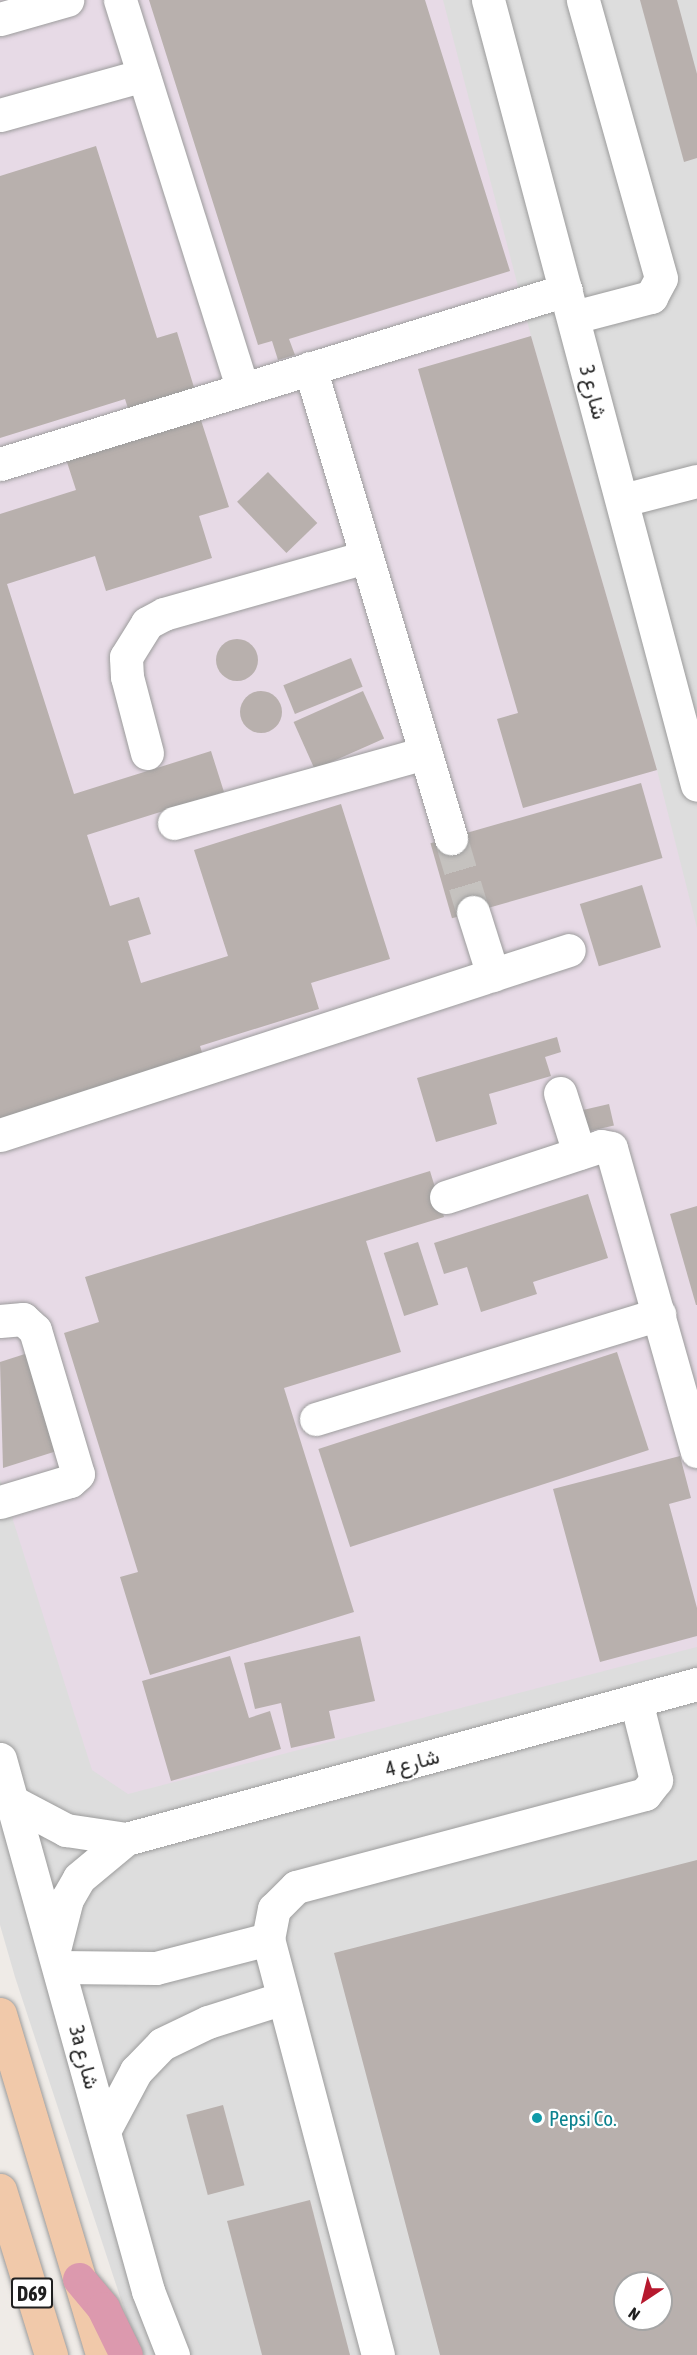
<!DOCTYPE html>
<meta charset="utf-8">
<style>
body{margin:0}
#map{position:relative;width:697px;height:2355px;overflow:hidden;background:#efebe7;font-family:"Asap Condensed",Vazirmatn,sans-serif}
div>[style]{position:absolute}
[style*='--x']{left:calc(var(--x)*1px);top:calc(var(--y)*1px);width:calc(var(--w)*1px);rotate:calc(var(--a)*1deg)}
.residential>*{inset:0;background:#ddd}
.industrial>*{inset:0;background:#e7dae6}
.building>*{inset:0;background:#b8b0ad;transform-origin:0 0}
.round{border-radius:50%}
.minor-tunnel>*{height:33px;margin-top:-16.5px;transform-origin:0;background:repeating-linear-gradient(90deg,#c5c2bf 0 33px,transparent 0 49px)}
.roads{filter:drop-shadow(0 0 2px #9c9c9c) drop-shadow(0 0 2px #9c9c9c)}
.minor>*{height:33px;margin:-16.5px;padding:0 16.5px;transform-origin:16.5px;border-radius:16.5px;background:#fff}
.major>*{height:33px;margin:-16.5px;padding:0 16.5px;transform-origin:16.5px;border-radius:16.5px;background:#f1c9aa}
.highway>*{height:33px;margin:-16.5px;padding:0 16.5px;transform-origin:16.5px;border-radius:16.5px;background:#dc99ae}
.dots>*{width:16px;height:16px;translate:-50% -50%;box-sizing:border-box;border:3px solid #fff;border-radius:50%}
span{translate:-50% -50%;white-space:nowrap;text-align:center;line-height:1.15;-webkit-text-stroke:4.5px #fff;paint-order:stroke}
.shield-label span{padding:2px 4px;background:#fff;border:2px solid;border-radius:4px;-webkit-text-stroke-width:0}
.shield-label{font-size:20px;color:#1f1f1f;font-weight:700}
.street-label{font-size:21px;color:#1f1f1f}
.culture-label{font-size:21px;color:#0d838f}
.left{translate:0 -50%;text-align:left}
.north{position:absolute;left:613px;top:2271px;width:60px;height:60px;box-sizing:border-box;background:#fff;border:2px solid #a5a5a5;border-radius:50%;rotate:215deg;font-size:16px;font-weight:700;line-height:24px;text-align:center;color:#1f1f1f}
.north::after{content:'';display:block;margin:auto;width:21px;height:27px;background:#b6192e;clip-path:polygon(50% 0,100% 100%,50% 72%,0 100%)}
</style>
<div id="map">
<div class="residential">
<div style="clip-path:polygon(evenodd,0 0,697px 0,697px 2355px,144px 2355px,128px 2321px,15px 1977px,0 1925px,0 0,625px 2283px,661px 2283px,661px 2319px,625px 2319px,625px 2283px)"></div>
</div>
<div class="industrial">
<div style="clip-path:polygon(0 0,443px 0,531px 336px,657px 770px,697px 928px,697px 1647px,128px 1794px,92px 1770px,0 1479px)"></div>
</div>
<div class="building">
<div style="clip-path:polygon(149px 0,425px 0,510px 271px,289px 339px,295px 355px,278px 360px,272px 341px,258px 345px)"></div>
<div style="clip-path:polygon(640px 0,677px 0,697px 74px,697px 158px,684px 162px)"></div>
<div style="clip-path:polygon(96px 146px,157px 338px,177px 332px,197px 397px,131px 418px,125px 399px,0 438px,0 176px)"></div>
<div style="clip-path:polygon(531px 336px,657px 770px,523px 808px,497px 719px,518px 713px,418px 369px)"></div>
<div style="clip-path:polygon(199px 414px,229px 507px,199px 516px,212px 558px,106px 591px,95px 556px,7px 584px,74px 794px,211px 751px,224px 792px,87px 835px,110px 906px,139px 897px,151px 934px,128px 941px,141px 983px,228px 956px,194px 850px,341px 804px,390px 959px,311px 983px,319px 1009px,200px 1046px,205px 1062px,0 1127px,0 514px,76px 490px,65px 456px)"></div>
<div style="left:268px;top:472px;width:71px;height:43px;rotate:46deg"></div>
<div class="round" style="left:216px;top:639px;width:42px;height:42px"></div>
<div style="left:351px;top:658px;width:31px;height:73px;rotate:68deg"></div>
<div style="left:363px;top:691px;width:52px;height:76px;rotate:66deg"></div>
<div class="round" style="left:240px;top:691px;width:42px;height:42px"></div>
<div style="left:641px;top:783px;width:78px;height:219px;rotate:74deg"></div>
<div style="left:642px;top:885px;width:65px;height:65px;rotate:73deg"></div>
<div style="clip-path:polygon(557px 1037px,561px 1052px,545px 1057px,551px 1076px,489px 1094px,497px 1124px,436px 1142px,417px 1078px)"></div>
<div style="left:609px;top:1104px;width:22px;height:29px;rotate:77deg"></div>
<div style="clip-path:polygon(430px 1171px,444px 1217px,366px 1241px,401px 1352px,284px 1388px,354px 1612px,150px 1675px,120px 1577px,138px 1572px,64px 1333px,99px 1322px,85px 1277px)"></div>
<div style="clip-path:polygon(588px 1194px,608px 1258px,533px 1282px,537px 1294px,481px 1312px,467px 1267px,444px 1274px,434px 1243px)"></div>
<div style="clip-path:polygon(697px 1206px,697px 1305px,696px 1305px,670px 1214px)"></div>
<div style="left:418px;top:1242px;width:66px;height:36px;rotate:72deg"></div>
<div style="left:617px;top:1352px;width:103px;height:314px;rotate:72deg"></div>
<div style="clip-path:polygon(28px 1353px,60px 1450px,3px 1468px,0 1362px)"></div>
<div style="clip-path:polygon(680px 1456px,691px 1498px,669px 1504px,697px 1608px,697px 1636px,600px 1662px,553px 1489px)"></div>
<div style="clip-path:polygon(360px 1636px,375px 1701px,329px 1711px,335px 1738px,291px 1748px,281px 1703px,255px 1709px,244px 1663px)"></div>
<div style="clip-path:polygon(230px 1656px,249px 1718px,270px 1711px,281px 1749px,171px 1781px,142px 1681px)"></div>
<div style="clip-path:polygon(evenodd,697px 1860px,697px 2355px,440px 2355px,334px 1953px,697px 1860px,625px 2283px,661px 2283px,661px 2319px,625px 2319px,625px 2283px)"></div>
<div style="left:223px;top:2105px;width:83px;height:38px;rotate:75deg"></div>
<div style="clip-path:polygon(310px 2200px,350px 2355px,262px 2355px,227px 2221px)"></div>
</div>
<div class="minor-tunnel">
<div style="--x:451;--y:838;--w:77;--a:73.4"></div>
</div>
<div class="roads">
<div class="minor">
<div style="--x:120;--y:0;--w:408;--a:72.5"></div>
<div style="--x:488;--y:0;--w:812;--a:75.09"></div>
<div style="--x:0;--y:19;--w:70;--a:-15.8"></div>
<div style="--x:0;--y:115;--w:149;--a:-15.5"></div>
<div style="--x:574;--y:317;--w:80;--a:-14.6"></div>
<div style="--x:651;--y:297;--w:21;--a:-62"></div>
<div style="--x:661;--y:278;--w:289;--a:-105.7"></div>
<div style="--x:310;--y:368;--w:491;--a:73.3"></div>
<div style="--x:0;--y:464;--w:592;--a:-17.09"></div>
<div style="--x:623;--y:500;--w:76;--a:-14.4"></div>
<div style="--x:147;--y:753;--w:79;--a:-104.7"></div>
<div style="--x:127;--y:677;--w:20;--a:-93"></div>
<div style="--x:126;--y:657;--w:40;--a:-58"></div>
<div style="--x:147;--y:623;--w:19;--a:-28"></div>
<div style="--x:164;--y:614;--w:210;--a:-15.8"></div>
<div style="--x:174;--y:823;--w:261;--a:-15.6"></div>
<div style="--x:473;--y:912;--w:66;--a:72.4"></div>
<div style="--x:560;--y:1093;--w:63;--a:72.4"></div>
<div style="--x:0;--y:1135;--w:598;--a:-18.01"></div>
<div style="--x:446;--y:1197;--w:163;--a:-18.2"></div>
<div style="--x:601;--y:1146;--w:10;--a:11"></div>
<div style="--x:611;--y:1148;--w:315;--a:74.2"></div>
<div style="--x:0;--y:1321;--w:23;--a:-5"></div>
<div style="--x:23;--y:1319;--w:16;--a:43"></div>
<div style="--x:35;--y:1330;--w:150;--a:73.4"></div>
<div style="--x:78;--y:1474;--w:11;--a:139"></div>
<div style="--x:70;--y:1481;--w:73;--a:163.3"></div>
<div style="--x:316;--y:1419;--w:359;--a:-17"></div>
<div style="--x:0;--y:1759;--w:552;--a:74.45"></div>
<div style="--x:148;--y:2291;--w:69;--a:68.7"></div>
<div style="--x:15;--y:1803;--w:58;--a:27.9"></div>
<div style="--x:66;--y:1830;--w:61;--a:8.5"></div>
<div style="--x:55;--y:1946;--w:49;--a:-75.7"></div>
<div style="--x:67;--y:1899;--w:24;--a:-60"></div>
<div style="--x:79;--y:1878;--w:61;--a:-39.7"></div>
<div style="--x:126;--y:1839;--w:592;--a:-15.19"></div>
<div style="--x:60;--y:1967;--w:96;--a:0.6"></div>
<div style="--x:156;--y:1968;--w:116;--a:-14.5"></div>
<div style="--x:105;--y:2129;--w:66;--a:-61.9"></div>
<div style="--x:136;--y:2071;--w:37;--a:-46"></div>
<div style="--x:162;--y:2044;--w:51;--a:-25.6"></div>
<div style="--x:208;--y:2022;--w:79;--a:-17.7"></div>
<div style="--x:378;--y:2355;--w:430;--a:-104.8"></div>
<div style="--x:268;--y:1939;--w:31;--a:-79"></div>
<div style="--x:274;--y:1909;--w:31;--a:-45"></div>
<div style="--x:296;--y:1887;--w:361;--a:-14.9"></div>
<div style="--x:645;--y:1794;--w:18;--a:-52"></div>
<div style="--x:656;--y:1780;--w:81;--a:-104.2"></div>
</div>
<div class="major">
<div style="--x:0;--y:2014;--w:356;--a:73.3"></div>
<div style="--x:0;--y:2190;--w:173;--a:72.8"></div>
</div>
<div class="highway">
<div style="--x:79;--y:2279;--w:38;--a:50"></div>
<div style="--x:103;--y:2308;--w:52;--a:63.9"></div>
</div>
</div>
<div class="dots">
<div style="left:537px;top:2118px;background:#0f9aa8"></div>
</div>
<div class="shield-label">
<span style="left:32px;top:2293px">D69</span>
</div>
<div class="street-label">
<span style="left:594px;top:392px;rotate:75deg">شارع 3</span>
<span style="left:412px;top:1762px;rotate:-15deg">شارع 4</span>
<span style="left:85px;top:2057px;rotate:75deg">3a شارع</span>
</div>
<div class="culture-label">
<span class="left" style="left:549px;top:2118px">Pepsi Co.</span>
</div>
<div class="north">N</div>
</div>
